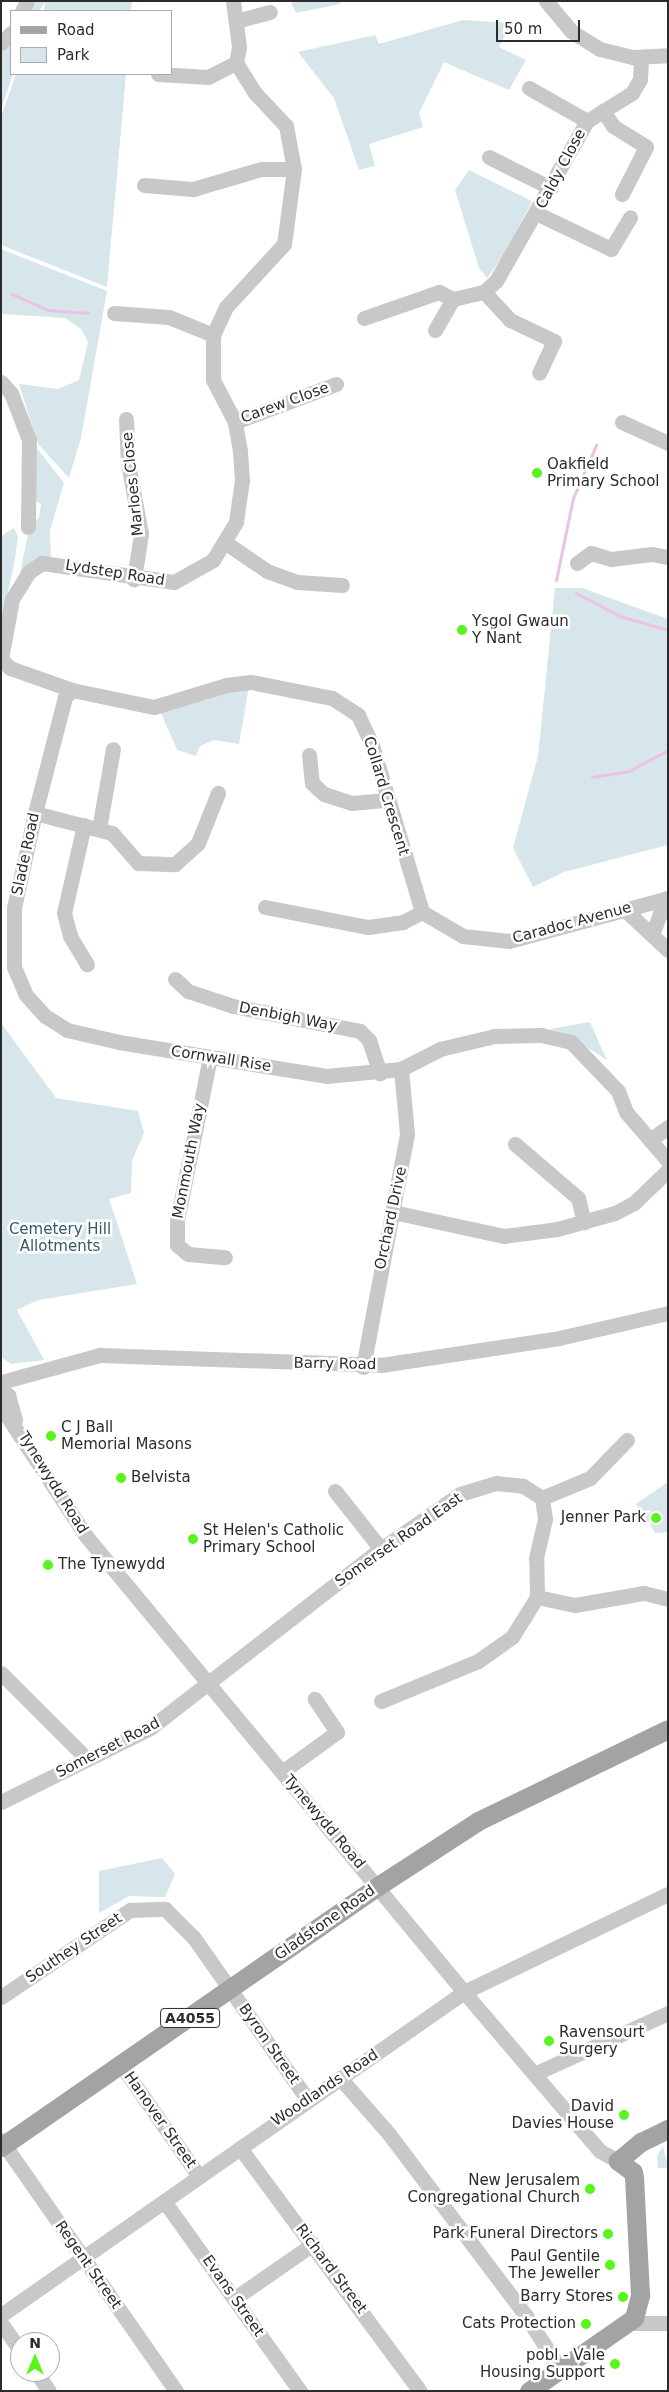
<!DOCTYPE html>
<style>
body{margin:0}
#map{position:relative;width:669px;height:2392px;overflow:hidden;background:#fff;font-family:"DejaVu Sans",sans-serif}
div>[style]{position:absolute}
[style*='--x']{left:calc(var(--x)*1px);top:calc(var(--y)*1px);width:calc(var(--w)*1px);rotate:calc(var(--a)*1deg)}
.green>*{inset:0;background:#d7e6eb}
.stream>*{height:3px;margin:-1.5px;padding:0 1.5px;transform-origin:1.5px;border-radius:1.5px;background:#edc1e5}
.minor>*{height:15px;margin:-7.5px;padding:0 7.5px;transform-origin:7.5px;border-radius:7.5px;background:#c8c8c8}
.major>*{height:19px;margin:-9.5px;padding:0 9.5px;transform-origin:9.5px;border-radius:9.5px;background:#a3a3a3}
.dots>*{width:14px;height:14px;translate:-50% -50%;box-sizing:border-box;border:2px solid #fff;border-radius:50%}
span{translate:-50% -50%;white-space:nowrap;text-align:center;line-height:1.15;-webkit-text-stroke:5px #fff;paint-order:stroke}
.shield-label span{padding:1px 4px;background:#fff;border:1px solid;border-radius:4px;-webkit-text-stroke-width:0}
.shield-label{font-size:14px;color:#2b2b2b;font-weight:700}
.street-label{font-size:15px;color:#2b2b2b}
.poi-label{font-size:15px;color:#2b2b2b}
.left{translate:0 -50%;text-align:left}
.right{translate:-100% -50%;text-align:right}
.park-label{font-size:15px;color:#36596a}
.frame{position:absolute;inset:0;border:2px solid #2b2b2b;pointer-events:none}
.legend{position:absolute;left:10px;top:10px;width:162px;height:65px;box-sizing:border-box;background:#fff;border:1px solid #aaa;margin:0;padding:6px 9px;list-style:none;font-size:15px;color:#2b2b2b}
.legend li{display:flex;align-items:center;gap:10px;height:25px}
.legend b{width:25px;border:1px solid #aaa}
.north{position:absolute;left:10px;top:2332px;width:50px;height:50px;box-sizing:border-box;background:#fff;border:1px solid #aaa;border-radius:50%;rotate:0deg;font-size:14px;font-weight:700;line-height:20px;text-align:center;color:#2b2b2b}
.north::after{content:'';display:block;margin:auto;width:18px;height:22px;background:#58f41c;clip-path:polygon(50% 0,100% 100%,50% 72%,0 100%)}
.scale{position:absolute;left:496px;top:20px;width:84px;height:22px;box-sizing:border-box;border:2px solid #2b2b2b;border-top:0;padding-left:6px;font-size:15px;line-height:18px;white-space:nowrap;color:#2b2b2b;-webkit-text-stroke:4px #fff;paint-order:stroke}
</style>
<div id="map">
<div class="green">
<div style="clip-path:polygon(30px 1px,50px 2px,132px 1px,131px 11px,44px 11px,45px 3px,39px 11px,24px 11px)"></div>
<div style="clip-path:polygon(300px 1px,339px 1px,340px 4px,296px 13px,291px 3px)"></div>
<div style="clip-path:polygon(463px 20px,512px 23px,499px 47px,526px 60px,509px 90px,444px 62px,419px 113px,423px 127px,369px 144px,375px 166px,359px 170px,334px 98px,298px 52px,375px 35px,379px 44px)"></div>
<div style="clip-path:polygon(11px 34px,13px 74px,1px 110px,1px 41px)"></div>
<div style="clip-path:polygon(16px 74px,126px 74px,107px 287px,1px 245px,1px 117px)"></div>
<div style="clip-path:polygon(469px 170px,532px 201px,506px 252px,487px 278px,479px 268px,455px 190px)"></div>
<div style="clip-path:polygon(1px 249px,107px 291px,81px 438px,69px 478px,38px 444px,19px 384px,58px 389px,79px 380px,88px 342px,81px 329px,65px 318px,1px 314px)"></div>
<div style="clip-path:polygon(36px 447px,64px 483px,50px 531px,51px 558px,20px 573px,30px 525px,39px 518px,41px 504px,35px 500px)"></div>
<div style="clip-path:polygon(14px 528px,18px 537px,14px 565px,1px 622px,1px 536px)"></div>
<div style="clip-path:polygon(555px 588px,582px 588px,668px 619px,668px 845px,564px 872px,533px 887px,513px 848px,538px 756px)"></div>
<div style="clip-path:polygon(249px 686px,239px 744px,214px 740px,200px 746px,196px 756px,177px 750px,160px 711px)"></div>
<div style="clip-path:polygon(590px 1022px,607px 1060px,566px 1034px,550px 1029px)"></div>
<div style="clip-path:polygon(1px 1023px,56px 1098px,138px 1111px,144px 1133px,132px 1161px,131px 1193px,109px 1199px,137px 1284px,38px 1300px,17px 1310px,44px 1360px,11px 1364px,1px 1357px)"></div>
<div style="clip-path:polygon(668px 1482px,668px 1532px,655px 1533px,636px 1504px)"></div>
<div style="clip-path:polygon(162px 1858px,175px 1874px,165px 1897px,129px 1896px,99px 1913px,99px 1871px)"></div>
<div style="clip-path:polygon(663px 2146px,668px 2168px,658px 2168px,657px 2156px)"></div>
</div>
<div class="stream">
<div style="--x:12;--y:294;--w:39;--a:24"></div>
<div style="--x:48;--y:310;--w:41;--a:4.2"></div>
<div style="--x:556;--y:580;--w:84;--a:-78.3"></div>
<div style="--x:573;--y:498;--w:58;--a:-66.5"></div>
<div style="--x:576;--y:593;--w:50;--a:27.6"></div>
<div style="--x:620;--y:616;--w:50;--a:16.3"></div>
<div style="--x:592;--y:777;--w:37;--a:-9"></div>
<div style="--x:629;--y:771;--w:44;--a:-28.3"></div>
</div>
<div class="minor">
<div style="--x:546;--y:1;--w:39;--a:50"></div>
<div style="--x:571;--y:31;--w:34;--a:32"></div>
<div style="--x:600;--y:49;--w:34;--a:14"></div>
<div style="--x:633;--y:57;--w:35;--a:-3"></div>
<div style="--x:22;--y:11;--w:11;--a:-63"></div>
<div style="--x:236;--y:21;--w:35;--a:-15"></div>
<div style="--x:1;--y:43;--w:14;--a:-45"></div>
<div style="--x:158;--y:74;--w:50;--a:3.4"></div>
<div style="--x:208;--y:77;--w:31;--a:-27"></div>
<div style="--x:529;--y:88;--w:67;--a:29.6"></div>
<div style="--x:603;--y:111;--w:18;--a:56"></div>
<div style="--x:613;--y:126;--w:39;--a:32"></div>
<div style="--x:646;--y:147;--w:53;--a:117.1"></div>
<div style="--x:489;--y:157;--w:69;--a:26.6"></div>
<div style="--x:144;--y:185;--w:49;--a:4.7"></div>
<div style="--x:193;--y:189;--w:71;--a:-16.4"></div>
<div style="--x:261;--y:169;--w:33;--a:0"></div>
<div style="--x:538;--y:214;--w:81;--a:25.6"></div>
<div style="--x:611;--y:249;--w:37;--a:-59"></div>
<div style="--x:484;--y:292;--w:38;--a:47"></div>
<div style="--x:510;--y:320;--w:49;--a:25.5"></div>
<div style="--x:554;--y:341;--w:35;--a:115"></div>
<div style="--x:114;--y:313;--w:55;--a:4.2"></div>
<div style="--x:169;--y:317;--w:48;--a:22.2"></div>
<div style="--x:364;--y:318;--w:79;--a:-19.1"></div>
<div style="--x:439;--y:292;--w:16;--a:27"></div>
<div style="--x:453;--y:299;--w:32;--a:-13"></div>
<div style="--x:484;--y:292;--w:16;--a:-43"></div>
<div style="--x:496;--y:281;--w:184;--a:-60.4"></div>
<div style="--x:587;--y:121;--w:53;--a:-31.9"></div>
<div style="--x:632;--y:93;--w:16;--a:-60"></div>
<div style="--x:640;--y:79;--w:22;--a:-87"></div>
<div style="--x:435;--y:330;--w:36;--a:-60"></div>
<div style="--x:1;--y:382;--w:15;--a:48"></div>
<div style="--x:11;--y:393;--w:50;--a:69"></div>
<div style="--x:29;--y:440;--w:87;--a:90.7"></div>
<div style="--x:126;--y:419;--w:44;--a:87.4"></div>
<div style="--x:128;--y:463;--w:72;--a:79.6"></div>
<div style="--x:141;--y:534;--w:46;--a:98.8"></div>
<div style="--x:235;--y:422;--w:108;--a:-20.6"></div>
<div style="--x:622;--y:422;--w:51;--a:24.5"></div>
<div style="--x:226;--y:543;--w:50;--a:34.3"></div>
<div style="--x:267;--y:571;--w:32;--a:20"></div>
<div style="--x:297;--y:582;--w:45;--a:3.8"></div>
<div style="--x:577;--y:563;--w:17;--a:-36"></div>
<div style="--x:591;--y:553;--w:21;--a:17"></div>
<div style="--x:611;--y:559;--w:41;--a:-7"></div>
<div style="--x:652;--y:554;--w:16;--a:11"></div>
<div style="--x:1;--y:659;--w:61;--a:-79.6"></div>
<div style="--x:12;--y:599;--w:32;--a:-58"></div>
<div style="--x:29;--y:572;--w:16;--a:-35"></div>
<div style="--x:42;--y:563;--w:133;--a:8.2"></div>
<div style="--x:174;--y:582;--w:45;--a:-29.4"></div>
<div style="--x:213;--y:560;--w:44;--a:-58.8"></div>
<div style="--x:236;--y:522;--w:42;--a:-81.9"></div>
<div style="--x:242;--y:480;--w:29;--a:-94"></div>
<div style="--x:240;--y:451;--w:29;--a:-100"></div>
<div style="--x:235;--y:422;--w:47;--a:-117.6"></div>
<div style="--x:213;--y:380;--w:45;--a:-90"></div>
<div style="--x:213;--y:335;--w:31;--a:-65"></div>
<div style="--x:226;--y:307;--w:86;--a:-47.4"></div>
<div style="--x:284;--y:244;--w:76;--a:-82.4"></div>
<div style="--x:294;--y:169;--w:44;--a:-100.5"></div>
<div style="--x:286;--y:126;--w:45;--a:-133.2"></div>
<div style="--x:255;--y:93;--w:36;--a:-122"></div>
<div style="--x:236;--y:63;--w:16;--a:-79"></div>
<div style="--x:239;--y:47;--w:46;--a:-97.4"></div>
<div style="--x:1;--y:659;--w:13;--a:45"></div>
<div style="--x:10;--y:668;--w:66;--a:19.5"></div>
<div style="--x:72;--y:690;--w:84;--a:11.7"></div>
<div style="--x:154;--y:707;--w:75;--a:-17"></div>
<div style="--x:226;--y:685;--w:25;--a:-7"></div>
<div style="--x:251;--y:682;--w:83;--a:11.2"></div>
<div style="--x:332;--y:698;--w:31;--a:33"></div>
<div style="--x:358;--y:715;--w:33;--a:65"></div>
<div style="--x:372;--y:745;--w:174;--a:73.3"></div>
<div style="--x:72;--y:690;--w:10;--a:135"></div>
<div style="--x:65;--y:697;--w:120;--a:104.5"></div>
<div style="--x:35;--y:813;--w:97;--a:102.5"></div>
<div style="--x:14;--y:908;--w:59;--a:90"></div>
<div style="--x:14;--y:967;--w:30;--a:67"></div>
<div style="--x:26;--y:995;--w:28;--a:48"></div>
<div style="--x:45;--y:1016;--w:26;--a:32"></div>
<div style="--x:67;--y:1030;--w:53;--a:13"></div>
<div style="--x:119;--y:1042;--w:210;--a:9.3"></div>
<div style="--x:326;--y:1076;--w:75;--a:-5.3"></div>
<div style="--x:401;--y:1069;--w:44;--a:-27.1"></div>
<div style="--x:440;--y:1049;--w:56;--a:-13.5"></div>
<div style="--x:494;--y:1036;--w:47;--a:-1.2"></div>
<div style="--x:541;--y:1035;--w:31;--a:13"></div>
<div style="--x:571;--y:1042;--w:68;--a:46.2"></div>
<div style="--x:618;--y:1091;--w:22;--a:69"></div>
<div style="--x:626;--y:1112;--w:65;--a:49.4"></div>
<div style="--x:309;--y:755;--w:28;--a:84"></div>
<div style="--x:312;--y:783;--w:16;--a:43"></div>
<div style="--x:324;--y:794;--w:28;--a:18"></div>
<div style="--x:351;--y:803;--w:36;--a:-5"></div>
<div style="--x:35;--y:813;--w:80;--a:14.6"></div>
<div style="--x:112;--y:833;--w:40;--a:49"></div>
<div style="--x:138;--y:863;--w:37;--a:2"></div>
<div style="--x:175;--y:864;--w:31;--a:-42"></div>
<div style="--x:198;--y:843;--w:54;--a:-68.2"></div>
<div style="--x:84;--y:825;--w:90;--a:102.8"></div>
<div style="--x:64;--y:913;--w:24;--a:75"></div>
<div style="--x:70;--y:936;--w:33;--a:59"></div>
<div style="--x:99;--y:829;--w:81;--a:-80.1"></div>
<div style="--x:265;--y:907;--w:105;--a:11"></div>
<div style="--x:368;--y:927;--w:35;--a:-8"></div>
<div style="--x:403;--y:922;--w:21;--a:-28"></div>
<div style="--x:625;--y:910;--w:59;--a:42.9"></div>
<div style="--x:422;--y:912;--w:48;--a:30.3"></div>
<div style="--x:463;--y:936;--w:46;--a:6.2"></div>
<div style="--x:509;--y:941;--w:165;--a:-15.1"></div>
<div style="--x:653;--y:932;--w:36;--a:-69"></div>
<div style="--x:175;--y:979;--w:18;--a:43"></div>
<div style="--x:188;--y:991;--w:47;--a:18.4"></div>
<div style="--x:233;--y:1006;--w:129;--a:11.1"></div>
<div style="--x:360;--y:1031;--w:13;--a:45"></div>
<div style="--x:369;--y:1040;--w:35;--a:72"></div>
<div style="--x:210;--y:1057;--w:166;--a:101.4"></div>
<div style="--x:177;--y:1220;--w:25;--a:90"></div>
<div style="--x:177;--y:1245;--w:14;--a:39"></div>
<div style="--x:188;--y:1254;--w:37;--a:5"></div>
<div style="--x:650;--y:1140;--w:22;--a:-36"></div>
<div style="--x:515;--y:1144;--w:83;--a:40.6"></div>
<div style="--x:578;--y:1198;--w:25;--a:76"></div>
<div style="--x:393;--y:1212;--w:114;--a:12.2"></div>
<div style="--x:504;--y:1236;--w:53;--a:-7.5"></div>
<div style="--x:557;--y:1229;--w:60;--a:-15.4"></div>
<div style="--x:615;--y:1213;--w:21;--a:-28"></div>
<div style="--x:634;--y:1203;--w:47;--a:-44.1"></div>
<div style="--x:363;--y:1367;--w:237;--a:-79.3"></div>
<div style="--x:407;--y:1134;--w:65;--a:-95.3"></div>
<div style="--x:1;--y:1382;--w:103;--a:-15.3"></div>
<div style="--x:100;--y:1355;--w:281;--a:2"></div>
<div style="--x:381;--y:1365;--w:180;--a:-8.6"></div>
<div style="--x:559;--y:1338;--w:112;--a:-12.9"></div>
<div style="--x:1;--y:1392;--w:8;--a:23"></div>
<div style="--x:8;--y:1395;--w:26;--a:74"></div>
<div style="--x:1;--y:1407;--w:154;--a:56.6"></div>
<div style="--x:86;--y:1536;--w:592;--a:50.34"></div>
<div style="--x:464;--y:1992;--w:209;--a:49.5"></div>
<div style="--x:600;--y:2151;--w:21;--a:29"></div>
<div style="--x:335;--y:1491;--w:74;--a:51.6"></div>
<div style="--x:537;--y:1597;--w:39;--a:-91"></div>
<div style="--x:536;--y:1558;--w:40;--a:-77"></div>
<div style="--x:545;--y:1519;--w:21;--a:-98"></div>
<div style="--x:1;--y:1673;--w:122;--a:45"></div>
<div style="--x:381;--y:1701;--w:105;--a:-22.4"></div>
<div style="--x:478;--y:1661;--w:42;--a:-35.2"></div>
<div style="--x:512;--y:1637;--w:47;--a:-58"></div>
<div style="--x:537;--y:1597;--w:39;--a:12"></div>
<div style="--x:575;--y:1605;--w:70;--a:-9.9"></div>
<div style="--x:644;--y:1593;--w:25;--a:14"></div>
<div style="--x:282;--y:1772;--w:68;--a:-36"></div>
<div style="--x:337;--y:1732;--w:40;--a:-124"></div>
<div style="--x:1;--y:1802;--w:166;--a:-26.4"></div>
<div style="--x:150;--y:1728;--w:292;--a:-37.8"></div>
<div style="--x:381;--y:1549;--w:96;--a:-34.8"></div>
<div style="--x:460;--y:1494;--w:38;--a:-17"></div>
<div style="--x:496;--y:1483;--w:27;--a:6"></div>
<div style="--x:523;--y:1486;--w:22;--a:32"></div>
<div style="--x:542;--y:1498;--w:52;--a:-22.6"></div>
<div style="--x:590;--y:1478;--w:53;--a:-45.8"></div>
<div style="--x:1;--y:1997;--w:156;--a:-34"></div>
<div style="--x:130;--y:1910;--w:35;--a:-2"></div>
<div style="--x:165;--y:1909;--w:41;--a:45"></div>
<div style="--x:194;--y:1938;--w:197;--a:54.9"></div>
<div style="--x:121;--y:2065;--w:134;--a:55"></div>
<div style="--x:534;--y:2074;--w:147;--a:-24.5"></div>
<div style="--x:340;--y:2078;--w:74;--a:48.8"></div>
<div style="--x:389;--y:2134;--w:228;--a:53"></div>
<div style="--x:526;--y:2316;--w:50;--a:57.3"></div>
<div style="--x:553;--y:2358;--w:16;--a:86"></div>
<div style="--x:1;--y:2140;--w:306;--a:55.1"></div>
<div style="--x:240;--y:2148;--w:302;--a:53.5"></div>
<div style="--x:164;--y:2201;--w:234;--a:54.4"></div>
<div style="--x:235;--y:2298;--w:95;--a:-34.7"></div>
<div style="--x:1;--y:2315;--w:565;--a:-34.9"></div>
<div style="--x:464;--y:1992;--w:226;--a:-25.7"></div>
<div style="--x:1;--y:2323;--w:33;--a:55"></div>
<div style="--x:628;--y:2323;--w:40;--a:0"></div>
<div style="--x:36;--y:2372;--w:23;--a:56"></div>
</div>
<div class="major">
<div style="--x:1;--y:2147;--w:459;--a:-34.7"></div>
<div style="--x:378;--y:1886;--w:119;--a:-33"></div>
<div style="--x:478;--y:1821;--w:211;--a:-25.8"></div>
<div style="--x:529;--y:2391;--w:128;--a:-34.8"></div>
<div style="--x:634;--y:2318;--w:24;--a:-75"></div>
<div style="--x:640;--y:2295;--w:117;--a:-92.9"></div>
<div style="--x:634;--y:2178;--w:6;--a:-99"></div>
<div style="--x:633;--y:2172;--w:19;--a:-144"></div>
<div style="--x:618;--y:2161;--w:30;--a:-40"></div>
<div style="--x:641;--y:2142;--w:30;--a:-26"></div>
</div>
<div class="dots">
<div style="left:537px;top:473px;background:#58f41c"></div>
<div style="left:462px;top:630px;background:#58f41c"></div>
<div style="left:51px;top:1436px;background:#58f41c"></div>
<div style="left:121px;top:1478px;background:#58f41c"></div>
<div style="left:656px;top:1518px;background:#58f41c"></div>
<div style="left:193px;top:1539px;background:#58f41c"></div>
<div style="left:48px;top:1565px;background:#58f41c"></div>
<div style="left:549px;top:2041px;background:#58f41c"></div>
<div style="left:624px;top:2115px;background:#58f41c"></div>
<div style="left:590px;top:2189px;background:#58f41c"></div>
<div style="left:608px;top:2234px;background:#58f41c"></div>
<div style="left:610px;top:2265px;background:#58f41c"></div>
<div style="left:623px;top:2297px;background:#58f41c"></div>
<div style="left:586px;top:2324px;background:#58f41c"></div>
<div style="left:615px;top:2364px;background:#58f41c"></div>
</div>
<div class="shield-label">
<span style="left:190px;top:2018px">A4055</span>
</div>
<div class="street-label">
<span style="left:561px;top:169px;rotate:-62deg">Caldy Close</span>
<span style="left:285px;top:403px;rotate:-20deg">Carew Close</span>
<span style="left:133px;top:484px;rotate:-96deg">Marloes Close</span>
<span style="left:115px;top:573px;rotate:9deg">Lydstep Road</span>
<span style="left:386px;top:796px;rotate:73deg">Collard Crescent</span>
<span style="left:26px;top:854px;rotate:-78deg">Slade Road</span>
<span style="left:572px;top:923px;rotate:-15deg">Caradoc Avenue</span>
<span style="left:288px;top:1017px;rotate:11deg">Denbigh Way</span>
<span style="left:221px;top:1059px;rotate:9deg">Cornwall Rise</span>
<span style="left:189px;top:1161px;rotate:-79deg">Monmouth Way</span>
<span style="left:391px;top:1218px;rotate:-78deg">Orchard Drive</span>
<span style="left:335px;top:1364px;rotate:1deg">Barry Road</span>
<span style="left:53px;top:1483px;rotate:58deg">Tynewydd Road</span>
<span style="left:399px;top:1540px;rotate:-35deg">Somerset Road East</span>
<span style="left:108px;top:1748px;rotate:-27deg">Somerset Road</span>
<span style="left:324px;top:1822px;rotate:50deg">Tynewydd Road</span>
<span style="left:325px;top:1923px;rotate:-35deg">Gladstone Road</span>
<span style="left:74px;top:1948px;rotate:-34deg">Southey Street</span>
<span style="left:269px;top:2044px;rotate:55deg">Byron Street</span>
<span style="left:325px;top:2088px;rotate:-34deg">Woodlands Road</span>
<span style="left:160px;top:2120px;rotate:55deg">Hanover Street</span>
<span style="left:88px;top:2265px;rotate:55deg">Regent Street</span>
<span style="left:331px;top:2269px;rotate:53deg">Richard Street</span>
<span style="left:233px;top:2296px;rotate:55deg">Evans Street</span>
</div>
<div class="poi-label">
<span class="left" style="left:547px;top:473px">Oakfield<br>Primary School</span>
<span class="left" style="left:472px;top:630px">Ysgol Gwaun<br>Y Nant</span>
<span class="left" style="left:61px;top:1436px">C J Ball<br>Memorial Masons</span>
<span class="left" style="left:131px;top:1478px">Belvista</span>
<span class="right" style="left:646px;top:1518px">Jenner Park</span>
<span class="left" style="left:203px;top:1539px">St Helen's Catholic<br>Primary School</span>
<span class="left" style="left:58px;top:1565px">The Tynewydd</span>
<span class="left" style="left:559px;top:2041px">Ravensourt<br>Surgery</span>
<span class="right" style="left:614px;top:2115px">David<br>Davies House</span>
<span class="right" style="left:580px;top:2189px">New Jerusalem<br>Congregational Church</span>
<span class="right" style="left:598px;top:2234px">Park Funeral Directors</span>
<span class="right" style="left:600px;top:2265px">Paul Gentile<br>The Jeweller</span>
<span class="right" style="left:613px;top:2297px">Barry Stores</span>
<span class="right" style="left:576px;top:2324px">Cats Protection</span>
<span class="right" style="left:605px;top:2364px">pobl - Vale<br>Housing Support</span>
</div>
<div class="park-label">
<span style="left:60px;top:1238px">Cemetery Hill<br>Allotments</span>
</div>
<div class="frame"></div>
<ul class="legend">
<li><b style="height:6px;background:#a3a3a3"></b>Road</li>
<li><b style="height:14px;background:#d7e6eb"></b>Park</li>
</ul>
<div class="north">N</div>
<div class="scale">50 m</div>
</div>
